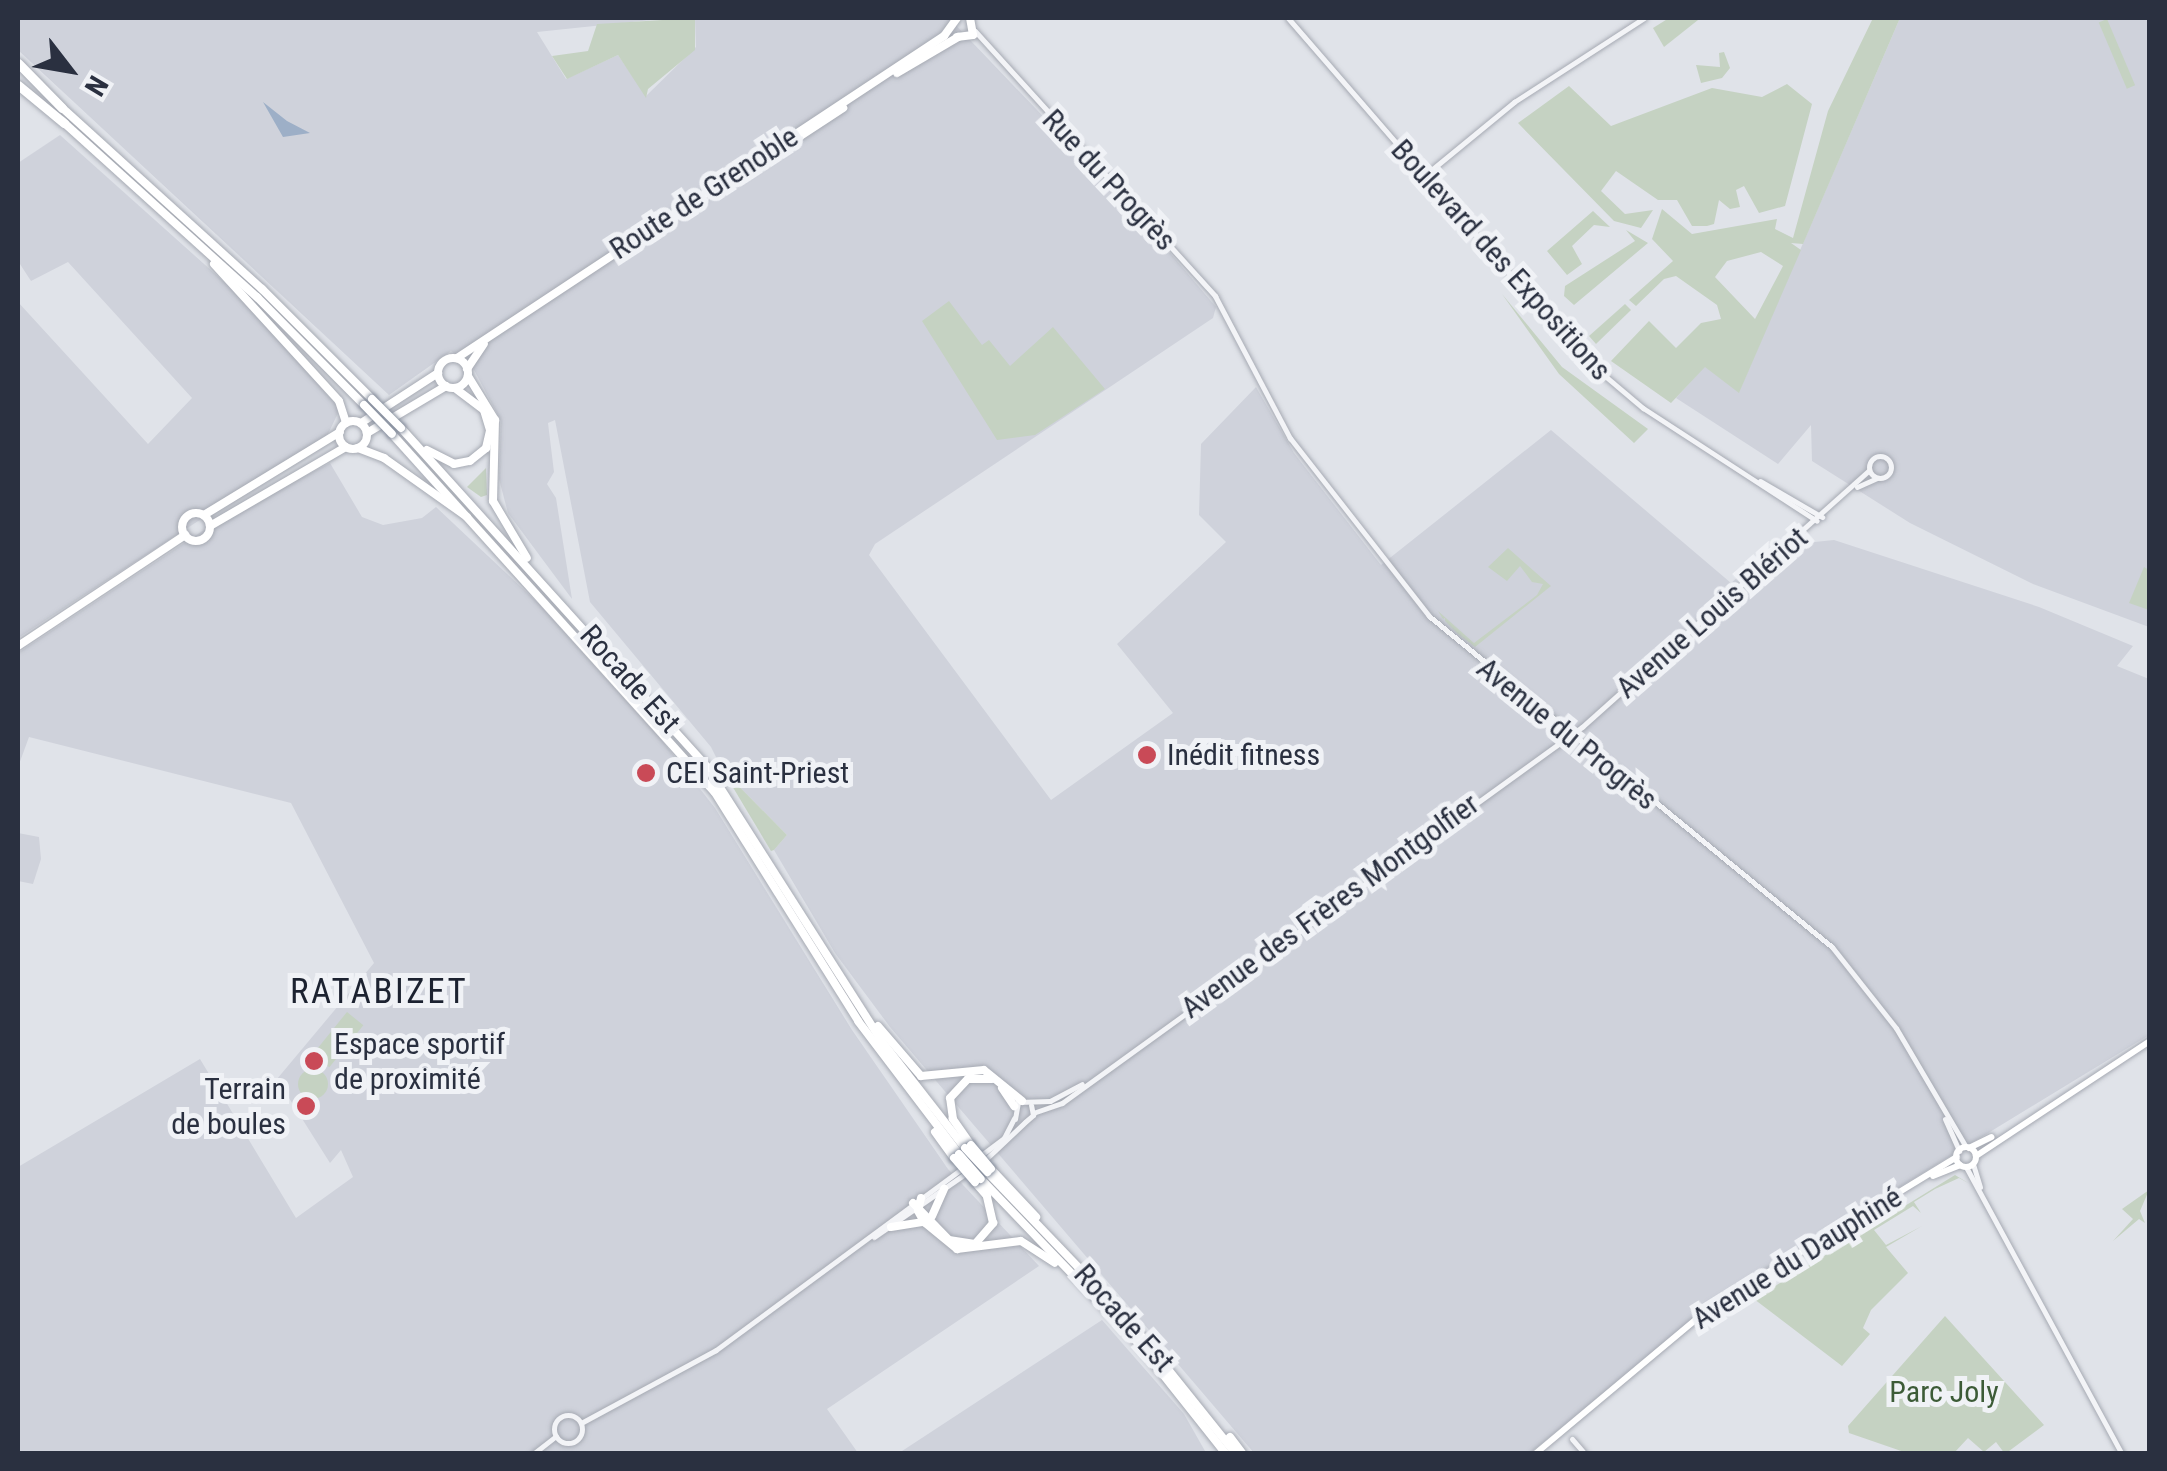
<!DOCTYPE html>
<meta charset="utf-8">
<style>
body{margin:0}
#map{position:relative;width:2167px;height:1471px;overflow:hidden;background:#e0e3e9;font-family:"Roboto Condensed",sans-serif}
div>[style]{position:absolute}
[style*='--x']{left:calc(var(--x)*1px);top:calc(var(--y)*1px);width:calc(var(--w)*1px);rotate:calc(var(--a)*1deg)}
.built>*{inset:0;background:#cfd2db}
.green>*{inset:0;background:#c5d2c2;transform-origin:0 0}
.round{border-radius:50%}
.water>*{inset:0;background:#9dafc7}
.roads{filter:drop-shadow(0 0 2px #a6aab3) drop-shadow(0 0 2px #a6aab3)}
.tertiary>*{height:5px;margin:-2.5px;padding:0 2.5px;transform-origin:2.5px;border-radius:2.5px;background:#f3f4f7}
.tertiary>.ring{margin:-2.5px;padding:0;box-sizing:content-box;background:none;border:5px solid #f3f4f7;border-radius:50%}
.secondary>*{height:6px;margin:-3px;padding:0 3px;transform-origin:3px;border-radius:3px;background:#fff}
.secondary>.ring{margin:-3px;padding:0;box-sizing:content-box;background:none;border:6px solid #fff;border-radius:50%}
.primary>*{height:8px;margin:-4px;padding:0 4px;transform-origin:4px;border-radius:4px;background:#fff}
.primary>.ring{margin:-4px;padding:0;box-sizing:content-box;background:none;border:8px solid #fff;border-radius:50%}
.trunk>*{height:8px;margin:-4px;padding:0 4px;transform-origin:4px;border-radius:4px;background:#fff}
.motorway>*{height:9px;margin:-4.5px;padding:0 4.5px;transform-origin:4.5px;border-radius:4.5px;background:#fff}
.bridges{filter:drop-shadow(0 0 2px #88909f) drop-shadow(0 0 2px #88909f)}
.trunk-bridge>*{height:8px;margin:-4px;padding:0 4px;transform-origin:4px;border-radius:4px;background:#fff}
.dots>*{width:28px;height:28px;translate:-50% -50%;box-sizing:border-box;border:5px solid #f0f2f6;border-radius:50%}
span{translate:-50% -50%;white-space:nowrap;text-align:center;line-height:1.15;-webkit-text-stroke:10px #f0f2f6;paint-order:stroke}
.street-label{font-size:30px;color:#2a3040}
.poi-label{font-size:30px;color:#2a3040}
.left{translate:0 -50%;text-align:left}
.right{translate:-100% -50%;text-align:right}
.park-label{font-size:30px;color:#3c5b37}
.quarter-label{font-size:35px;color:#1c2230;letter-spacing:2.5px}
.frame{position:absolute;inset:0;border:20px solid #2a3040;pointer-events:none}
.north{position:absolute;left:20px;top:20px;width:100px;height:100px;-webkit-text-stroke:8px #f0f2f6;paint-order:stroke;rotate:121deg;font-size:28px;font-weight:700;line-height:40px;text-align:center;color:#2a3040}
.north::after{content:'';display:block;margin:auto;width:35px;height:45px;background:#2a3040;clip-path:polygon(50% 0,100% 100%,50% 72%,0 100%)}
</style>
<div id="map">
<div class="built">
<div style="clip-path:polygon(18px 18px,670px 18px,537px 32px,566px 79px,618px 55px,646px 96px,696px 47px,695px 18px,949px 18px,1143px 221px,1216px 307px,1213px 318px,875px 544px,869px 555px,1051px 800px,1173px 713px,1117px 644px,1226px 542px,1199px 515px,1201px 444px,1256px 387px,1294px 453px,1381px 565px,1551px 430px,1731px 583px,1794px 527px,1805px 543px,1834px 540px,2039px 607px,2133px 646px,2117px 666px,2149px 679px,2149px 1035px,1729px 1291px,1530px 1453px,1254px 1453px,890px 1027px,835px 953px,774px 850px,787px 835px,722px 769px,711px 747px,590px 602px,555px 420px,548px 423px,554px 472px,547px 484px,556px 498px,572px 599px,508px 513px,499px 479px,501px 421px,472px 366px,451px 351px,389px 395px,18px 50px)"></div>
<div style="clip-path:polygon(1900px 18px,2149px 18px,2149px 627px,2033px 584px,1910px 523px,1812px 461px,1811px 425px,1778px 464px,1676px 398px,1705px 366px,1739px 392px)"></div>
<div style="clip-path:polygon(60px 135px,242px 298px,340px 409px,326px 438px,18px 638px,18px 302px,148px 444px,192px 398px,68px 262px,31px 281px,18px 261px,18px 163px)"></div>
<div style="clip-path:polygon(330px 463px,362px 517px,383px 525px,422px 518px,436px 507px,539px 604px,660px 738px,715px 808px,852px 1030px,948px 1169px,1039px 1266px,827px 1409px,858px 1453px,18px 1453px,18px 1167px,200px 1059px,296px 1218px,353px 1177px,341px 1150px,330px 1163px,277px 1079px,374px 963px,291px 803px,29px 737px,18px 767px,18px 653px,216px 522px)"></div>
<div style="clip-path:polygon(18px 833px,39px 837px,41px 859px,33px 884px,18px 881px)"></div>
<div style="clip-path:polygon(1102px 1320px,1184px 1414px,1205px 1451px,899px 1453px)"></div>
</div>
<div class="green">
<div style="clip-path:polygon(695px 18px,695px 50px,648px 89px,646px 98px,618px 55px,567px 79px,552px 56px,588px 51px,597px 24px)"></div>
<div style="clip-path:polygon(1669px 18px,1698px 20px,1664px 47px,1653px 28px)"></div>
<div style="clip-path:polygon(evenodd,1873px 18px,1900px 18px,1803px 244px,1791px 243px,1801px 250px,1739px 393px,1705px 367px,1671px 403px,1611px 361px,1649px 321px,1676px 348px,1701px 323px,1721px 319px,1717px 305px,1676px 276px,1664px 279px,1636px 306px,1629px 300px,1673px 261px,1652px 239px,1662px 209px,1692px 234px,1777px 219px,1775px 229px,1793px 238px,1828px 111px,1873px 18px,1761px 252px,1783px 266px,1755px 319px,1715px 277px,1727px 261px,1761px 252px)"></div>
<div style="left:2107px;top:19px;width:72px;height:9px;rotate:67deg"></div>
<div style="clip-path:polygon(1724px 52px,1730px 68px,1722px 78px,1701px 83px,1696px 65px,1720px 67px,1719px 53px)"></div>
<div style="clip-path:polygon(1787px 84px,1812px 104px,1785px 206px,1759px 213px,1744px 186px,1736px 190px,1740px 207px,1730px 209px,1719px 200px,1714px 224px,1707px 226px,1692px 226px,1677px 200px,1658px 200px,1616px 171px,1601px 191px,1625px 214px,1653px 210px,1641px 228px,1614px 221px,1518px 123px,1569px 86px,1611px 126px,1712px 88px,1762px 97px)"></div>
<div style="clip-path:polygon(1593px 211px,1610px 227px,1594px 225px,1572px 246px,1582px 264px,1567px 275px,1547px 251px)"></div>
<div style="clip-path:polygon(1626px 230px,1648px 243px,1574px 305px,1564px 296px,1565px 286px,1635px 241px)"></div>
<div style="clip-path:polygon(1502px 294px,1562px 367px,1648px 429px,1634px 443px,1559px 374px)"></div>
<div style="clip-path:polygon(949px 301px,982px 345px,989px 340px,1010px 366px,1053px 327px,1105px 389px,1035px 435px,997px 440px,922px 321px)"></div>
<div style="clip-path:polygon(1625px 304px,1631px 310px,1596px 344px,1589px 336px)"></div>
<div style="clip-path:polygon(486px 468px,487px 495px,481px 497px,467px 487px)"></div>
<div style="clip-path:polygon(1508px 548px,1551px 586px,1475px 647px,1458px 634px,1445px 621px,1445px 618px,1443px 619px,1438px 611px,1474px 643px,1537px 595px,1543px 584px,1532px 582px,1520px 566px,1507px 581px,1488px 567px)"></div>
<div style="clip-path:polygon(2144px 567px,2149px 570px,2149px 610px,2129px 603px)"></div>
<div style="clip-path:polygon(722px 769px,787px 835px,774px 850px,771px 851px)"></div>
<div style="left:347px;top:1012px;width:21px;height:54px;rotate:39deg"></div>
<div class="round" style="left:298px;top:1069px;width:30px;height:30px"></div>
<div style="clip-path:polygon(1955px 1175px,1970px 1184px,1959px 1178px,1935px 1189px,1914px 1202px,1921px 1213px,1913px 1206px,1874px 1230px,1886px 1245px,1922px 1226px,1886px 1247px,1908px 1273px,1871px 1310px,1863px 1328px,1870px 1334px,1842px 1366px,1754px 1299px)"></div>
<div style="clip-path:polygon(2149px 1190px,2140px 1211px,2145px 1223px,2139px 1219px,2113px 1241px,2133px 1219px,2122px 1209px)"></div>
<div style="clip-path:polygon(1945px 1316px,2044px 1425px,2005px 1454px,1996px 1442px,1984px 1452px,1968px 1438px,1954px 1453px,1907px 1453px,1849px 1433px,1848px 1426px)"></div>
</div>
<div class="water">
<div style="clip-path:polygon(263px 102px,287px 121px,310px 133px,283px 137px)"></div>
</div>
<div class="roads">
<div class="tertiary">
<div style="--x:1288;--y:18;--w:444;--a:49.1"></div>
<div style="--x:1579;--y:354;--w:84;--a:40.2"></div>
<div style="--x:1643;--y:408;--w:207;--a:33"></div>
<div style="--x:975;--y:31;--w:358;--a:47.8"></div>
<div style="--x:1215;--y:296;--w:161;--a:62.2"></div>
<div style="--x:1290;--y:438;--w:226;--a:52"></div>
<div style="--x:1429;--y:616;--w:522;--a:39.4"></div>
<div style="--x:1832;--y:947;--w:103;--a:51.7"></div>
<div style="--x:1896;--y:1028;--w:138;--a:59.5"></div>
<div style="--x:1424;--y:176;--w:117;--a:-39.4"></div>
<div style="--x:1514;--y:102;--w:155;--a:-32.9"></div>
<div class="ring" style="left:1869px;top:456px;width:17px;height:17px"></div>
<div style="--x:1760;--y:481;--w:72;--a:30.1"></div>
<div style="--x:1857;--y:487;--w:22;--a:-24"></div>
<div style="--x:1033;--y:1113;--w:31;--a:-19"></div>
<div style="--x:1062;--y:1103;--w:642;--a:-35.87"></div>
<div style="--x:1582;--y:727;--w:385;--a:-41.8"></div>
<div style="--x:1015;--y:1119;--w:17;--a:-80"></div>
<div style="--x:1018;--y:1102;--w:32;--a:-2"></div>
<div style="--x:1050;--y:1101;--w:36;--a:-28"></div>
<div style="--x:1945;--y:1119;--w:35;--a:66"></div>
<div style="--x:1025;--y:1122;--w:11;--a:-41"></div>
<div style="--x:1033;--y:1115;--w:10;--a:-101"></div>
<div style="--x:980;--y:1156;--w:30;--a:-37"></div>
<div style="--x:1004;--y:1138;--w:22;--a:-63"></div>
<div style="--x:985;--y:1160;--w:54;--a:-43.5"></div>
<div style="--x:1973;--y:1164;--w:24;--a:73"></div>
<div style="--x:1966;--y:1167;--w:327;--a:61.5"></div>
<div style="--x:874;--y:1237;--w:114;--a:-34.7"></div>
<div class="ring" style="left:554px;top:1415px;width:23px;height:23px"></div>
<div style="--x:581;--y:1423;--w:153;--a:-28.4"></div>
<div style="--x:716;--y:1350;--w:307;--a:-36.4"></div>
<div style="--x:1572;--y:1439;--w:20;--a:49"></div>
<div style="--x:533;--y:1454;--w:29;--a:-38"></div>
</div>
<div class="secondary">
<div class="ring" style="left:1956px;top:1147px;width:14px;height:14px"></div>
<div style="--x:1969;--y:1148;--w:25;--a:-26"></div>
<div style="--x:1976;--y:1156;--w:209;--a:-33.5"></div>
<div style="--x:1933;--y:1176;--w:29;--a:-22"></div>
<div style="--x:1535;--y:1454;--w:229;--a:-39.9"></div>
<div style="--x:1711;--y:1307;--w:288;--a:-31.4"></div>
</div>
<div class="primary">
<div style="--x:957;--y:37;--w:16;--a:-7"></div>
<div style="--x:973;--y:35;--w:17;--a:-100"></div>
<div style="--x:897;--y:73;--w:71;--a:-30.5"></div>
<div style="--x:738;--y:177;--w:126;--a:-33.3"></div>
<div style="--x:457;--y:358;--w:584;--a:-33.47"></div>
<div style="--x:944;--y:36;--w:22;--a:-54"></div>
<div class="ring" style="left:438px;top:358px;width:22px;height:22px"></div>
<div style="--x:467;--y:369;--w:30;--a:-56"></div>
<div class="ring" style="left:339px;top:421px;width:20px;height:20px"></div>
<div style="--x:361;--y:423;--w:92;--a:-33"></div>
<div style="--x:367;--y:433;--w:92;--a:-30.7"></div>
<div class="ring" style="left:182px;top:513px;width:20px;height:20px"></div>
<div style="--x:204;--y:515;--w:159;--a:-31.4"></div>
<div style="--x:210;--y:526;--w:157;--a:-30.2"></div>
<div style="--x:18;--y:646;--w:201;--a:-33.6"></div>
</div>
<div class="trunk">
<div style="--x:59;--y:105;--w:274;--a:42.2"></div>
<div style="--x:262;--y:289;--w:156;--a:45"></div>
<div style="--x:62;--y:121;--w:263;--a:42.1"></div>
<div style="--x:257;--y:297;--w:152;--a:45.3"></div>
<div style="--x:214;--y:264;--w:185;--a:47.6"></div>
<div style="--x:339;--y:401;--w:23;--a:72"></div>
<div style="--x:468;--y:376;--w:52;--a:58.5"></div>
<div style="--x:495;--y:420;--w:81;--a:91.4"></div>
<div style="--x:493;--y:501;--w:66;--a:59.2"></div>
<div style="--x:401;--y:428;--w:457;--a:47.9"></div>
<div style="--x:707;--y:767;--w:322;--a:57.5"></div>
<div style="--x:880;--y:1039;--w:138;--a:52.1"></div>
<div style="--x:392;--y:434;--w:481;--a:48"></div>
<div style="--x:714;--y:791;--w:271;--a:57.9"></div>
<div style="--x:858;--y:1021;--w:167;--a:52.8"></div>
<div style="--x:358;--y:448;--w:28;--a:21"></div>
<div style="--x:384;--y:458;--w:102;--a:35.4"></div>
<div style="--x:427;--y:450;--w:30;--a:27"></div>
<div style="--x:454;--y:464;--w:16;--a:-11"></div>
<div style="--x:470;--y:461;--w:21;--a:-39"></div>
<div style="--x:486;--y:448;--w:18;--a:-77"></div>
<div style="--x:490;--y:430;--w:21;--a:-107"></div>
<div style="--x:484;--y:410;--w:36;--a:-143"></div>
<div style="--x:878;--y:1026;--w:66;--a:49.3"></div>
<div style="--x:921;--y:1076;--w:63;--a:-5.4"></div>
<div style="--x:984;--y:1070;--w:49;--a:39.2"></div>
<div style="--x:1002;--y:1088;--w:22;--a:56"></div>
<div style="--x:935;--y:1132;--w:32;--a:54"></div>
<div style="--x:971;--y:1145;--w:32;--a:-125"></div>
<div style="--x:953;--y:1119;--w:21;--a:-98"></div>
<div style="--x:950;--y:1098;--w:26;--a:-47"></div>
<div style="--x:968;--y:1079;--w:24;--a:0"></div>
<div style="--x:991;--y:1169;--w:66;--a:46.8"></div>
<div style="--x:987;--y:1172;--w:202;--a:46.2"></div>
<div style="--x:1127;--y:1318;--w:174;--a:51.3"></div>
<div style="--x:981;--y:1179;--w:227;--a:46.2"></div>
<div style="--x:1138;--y:1343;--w:142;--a:51.6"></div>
<div style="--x:921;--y:1198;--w:13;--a:103"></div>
<div style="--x:918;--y:1211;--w:13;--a:61"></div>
<div style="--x:924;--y:1222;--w:43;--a:39.3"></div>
<div style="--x:957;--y:1249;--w:64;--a:-7.1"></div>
<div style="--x:1021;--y:1241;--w:40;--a:32.9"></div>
<div style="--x:913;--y:1203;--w:52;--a:45.8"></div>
<div style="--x:949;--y:1240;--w:26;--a:9"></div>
<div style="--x:975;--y:1244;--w:28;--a:-49"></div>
<div style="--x:993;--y:1223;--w:28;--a:-103"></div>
<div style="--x:987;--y:1196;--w:18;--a:-131"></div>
<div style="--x:932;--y:1216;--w:30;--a:-66"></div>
<div style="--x:891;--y:1227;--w:33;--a:-9"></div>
<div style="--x:1230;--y:1437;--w:21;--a:53"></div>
</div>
<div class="motorway">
<div style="--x:18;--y:63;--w:63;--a:45.6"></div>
<div style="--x:18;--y:85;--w:60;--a:39.6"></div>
</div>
</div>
<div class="bridges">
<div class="trunk-bridge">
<div style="--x:372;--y:399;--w:41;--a:45"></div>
<div style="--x:364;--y:405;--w:40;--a:46"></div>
<div style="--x:971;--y:1145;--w:31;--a:50"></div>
<div style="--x:965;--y:1148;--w:33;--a:47"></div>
<div style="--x:959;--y:1154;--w:33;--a:49"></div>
<div style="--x:954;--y:1158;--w:32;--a:49"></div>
</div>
</div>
<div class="dots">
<div style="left:1147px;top:755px;background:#c94a57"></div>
<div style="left:646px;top:773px;background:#c94a57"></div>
<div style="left:314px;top:1061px;background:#c94a57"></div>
<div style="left:306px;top:1106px;background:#c94a57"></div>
</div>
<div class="street-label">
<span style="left:1109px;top:180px;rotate:47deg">Rue du Progrès</span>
<span style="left:704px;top:193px;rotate:-33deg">Route de Grenoble</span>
<span style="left:1501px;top:260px;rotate:48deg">Boulevard des Expositions</span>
<span style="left:1712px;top:613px;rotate:-41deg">Avenue Louis Blériot</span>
<span style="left:630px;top:679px;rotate:48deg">Rocade Est</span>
<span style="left:1567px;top:734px;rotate:39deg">Avenue du Progrès</span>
<span style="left:1330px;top:906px;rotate:-36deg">Avenue des Frères Montgolfier</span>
<span style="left:1797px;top:1258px;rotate:-32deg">Avenue du Dauphiné</span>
<span style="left:1124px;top:1318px;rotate:48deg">Rocade Est</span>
</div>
<div class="poi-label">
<span class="left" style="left:1167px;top:755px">Inédit fitness</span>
<span class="left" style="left:666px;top:773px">CEI Saint-Priest</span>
<span class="left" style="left:334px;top:1061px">Espace sportif<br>de proximité</span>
<span class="right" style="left:286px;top:1106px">Terrain<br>de boules</span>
</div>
<div class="park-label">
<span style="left:1944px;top:1392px">Parc Joly</span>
</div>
<div class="quarter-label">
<span style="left:379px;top:992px">RATABIZET</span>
</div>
<div class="frame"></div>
<div class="north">N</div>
</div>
